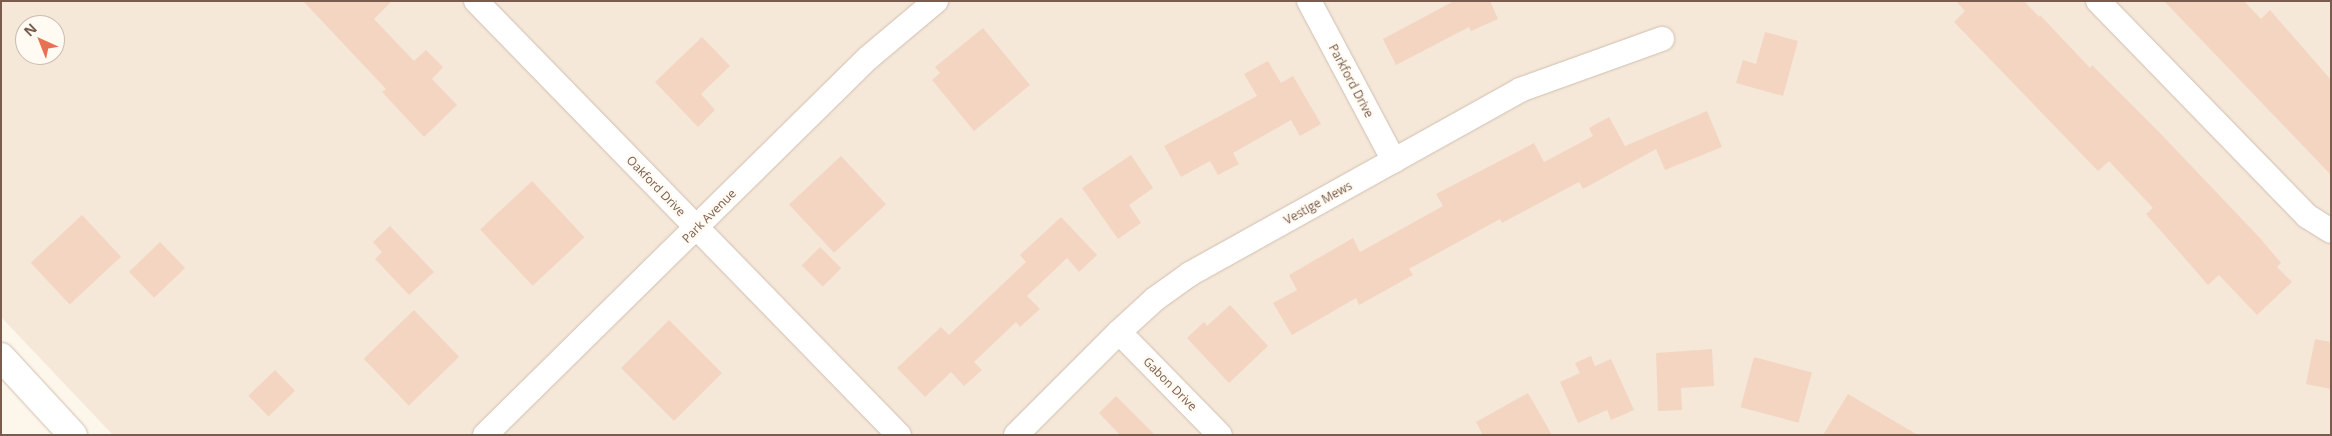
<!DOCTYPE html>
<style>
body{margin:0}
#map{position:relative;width:2332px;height:436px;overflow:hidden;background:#fdf6eb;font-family:"Open Sans",sans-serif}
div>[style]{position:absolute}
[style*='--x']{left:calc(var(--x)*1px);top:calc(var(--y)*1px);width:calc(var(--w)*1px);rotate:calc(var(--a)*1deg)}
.residential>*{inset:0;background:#f5e8d9}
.building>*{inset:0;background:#f3d5c2;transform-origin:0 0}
.roads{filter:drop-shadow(0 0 1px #d0beaf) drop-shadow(0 0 1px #d0beaf)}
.street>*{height:24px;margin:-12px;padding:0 12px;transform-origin:12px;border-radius:12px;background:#fff}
.secondary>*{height:28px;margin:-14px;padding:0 14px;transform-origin:14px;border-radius:14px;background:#fff}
span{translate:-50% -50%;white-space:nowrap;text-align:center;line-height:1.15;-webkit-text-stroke:4.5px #fffaf2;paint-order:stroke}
.street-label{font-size:12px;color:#795c4d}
.frame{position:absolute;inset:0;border:2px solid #795c4d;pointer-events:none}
.north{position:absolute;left:15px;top:15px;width:50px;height:50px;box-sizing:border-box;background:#fffaf2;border:1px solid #c9bbb0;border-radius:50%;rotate:316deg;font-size:14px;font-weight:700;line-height:20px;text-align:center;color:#795c4d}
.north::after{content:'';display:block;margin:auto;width:18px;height:22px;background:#e67251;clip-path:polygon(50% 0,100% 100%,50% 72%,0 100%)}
</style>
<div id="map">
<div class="residential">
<div style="clip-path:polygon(evenodd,1px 1px,2331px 1px,2331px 435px,113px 435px,1px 317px,1px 1px,25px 25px,55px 25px,55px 55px,25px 55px,25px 25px)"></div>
</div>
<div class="building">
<div style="clip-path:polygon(303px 1px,392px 1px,374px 19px,414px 61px,426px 50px,443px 67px,432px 79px,457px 105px,424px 137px,382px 92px,386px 89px)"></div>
<div style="clip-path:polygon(1454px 1px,1490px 1px,1498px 19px,1471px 31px,1469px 27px,1396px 65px,1383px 39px)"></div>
<div style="clip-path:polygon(1956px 1px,2024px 1px,2039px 17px,2040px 15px,2090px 68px,2092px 65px,2159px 132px,2259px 237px,2281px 263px,2277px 267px,2292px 282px,2257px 315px,2219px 275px,2208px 285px,2146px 214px,2153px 208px,2109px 161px,2098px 171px,1954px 22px,1965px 11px)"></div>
<div style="clip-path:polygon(2164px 1px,2244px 1px,2261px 19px,2270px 10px,2331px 80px,2331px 175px)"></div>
<div style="clip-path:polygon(983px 28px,1030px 85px,974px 131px,932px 80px,940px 73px,935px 67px)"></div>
<div style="clip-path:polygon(1765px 32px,1798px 41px,1783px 96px,1736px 83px,1743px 60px,1756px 64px)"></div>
<div style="clip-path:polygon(702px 37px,730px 66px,701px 94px,715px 110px,698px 127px,655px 82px)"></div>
<div style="clip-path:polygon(1268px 61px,1281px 83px,1293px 76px,1321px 124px,1300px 136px,1291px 120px,1233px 153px,1239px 164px,1218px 175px,1210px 161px,1181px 177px,1164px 146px,1257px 96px,1244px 74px)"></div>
<div style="clip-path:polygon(1707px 111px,1722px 147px,1665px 170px,1656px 149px,1583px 189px,1579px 182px,1502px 223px,1500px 219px,1409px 269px,1413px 275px,1359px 305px,1356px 298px,1292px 335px,1273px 303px,1297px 290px,1289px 275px,1353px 238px,1360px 252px,1443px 206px,1436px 194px,1534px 143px,1544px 162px,1593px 136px,1589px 128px,1609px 117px,1625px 146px)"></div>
<div style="clip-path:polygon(1131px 155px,1153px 188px,1129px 205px,1141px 223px,1118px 239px,1082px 188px)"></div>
<div style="left:841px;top:156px;width:66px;height:71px;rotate:47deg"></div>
<div style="left:532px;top:181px;width:77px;height:71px;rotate:47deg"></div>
<div style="left:82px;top:215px;width:57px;height:70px;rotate:47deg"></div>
<div style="clip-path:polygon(1061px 217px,1097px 255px,1079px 272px,1067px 258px,1027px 296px,1040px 309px,1020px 327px,1016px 322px,974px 362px,982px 370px,964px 386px,951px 372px,925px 397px,897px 368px,941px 327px,949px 335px,1026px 262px,1020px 255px)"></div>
<div style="clip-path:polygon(390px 226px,434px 272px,409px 295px,375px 259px,382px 252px,373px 242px)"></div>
<div style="left:160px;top:242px;width:36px;height:43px;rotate:46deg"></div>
<div style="left:820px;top:247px;width:30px;height:26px;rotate:45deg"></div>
<div style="clip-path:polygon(1230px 305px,1268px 346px,1229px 383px,1187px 338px,1204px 322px,1207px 326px)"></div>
<div style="left:414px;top:310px;width:65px;height:70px;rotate:46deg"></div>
<div style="left:669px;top:320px;width:75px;height:68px;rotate:45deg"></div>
<div style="clip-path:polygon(2315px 339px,2331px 342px,2331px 389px,2306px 384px)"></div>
<div style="clip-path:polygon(1712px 349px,1714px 386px,1681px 388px,1682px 410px,1658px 411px,1656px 353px)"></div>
<div style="clip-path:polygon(1591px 356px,1595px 366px,1611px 359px,1634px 410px,1611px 420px,1607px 410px,1578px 423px,1560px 382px,1580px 373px,1575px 363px)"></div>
<div style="left:1754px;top:357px;width:60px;height:52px;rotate:15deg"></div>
<div style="left:275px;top:370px;width:29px;height:37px;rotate:46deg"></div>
<div style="clip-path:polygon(1528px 393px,1552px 435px,1483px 435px,1476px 422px)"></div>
<div style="clip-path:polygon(1848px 394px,1918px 435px,1823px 435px)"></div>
<div style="clip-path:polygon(1116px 396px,1155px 435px,1120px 435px,1099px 413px)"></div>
</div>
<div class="roads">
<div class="street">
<div style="--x:476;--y:1;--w:606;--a:45.74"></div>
<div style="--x:1309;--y:1;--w:181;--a:62"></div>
<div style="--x:2098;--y:1;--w:300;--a:45.8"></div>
<div style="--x:2307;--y:216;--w:28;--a:32"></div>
<div style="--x:1119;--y:332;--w:144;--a:45.6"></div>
<div style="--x:485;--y:435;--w:537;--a:-44.55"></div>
<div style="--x:868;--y:58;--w:89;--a:-40"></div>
<div style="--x:1016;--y:435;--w:146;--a:-45"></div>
<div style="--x:1119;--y:332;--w:49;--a:-42.5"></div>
<div style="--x:1155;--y:299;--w:43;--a:-35.5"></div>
<div style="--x:1190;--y:274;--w:378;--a:-29.1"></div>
<div style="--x:1520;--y:90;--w:151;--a:-19.8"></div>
</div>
<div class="secondary">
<div style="--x:1;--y:357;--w:106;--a:47.3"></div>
</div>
</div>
<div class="street-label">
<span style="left:1351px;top:81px;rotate:62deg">Parkford Drive</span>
<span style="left:656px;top:186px;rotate:46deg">Oakford Drive</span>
<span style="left:1318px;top:203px;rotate:-29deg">Vestige Mews</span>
<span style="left:709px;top:216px;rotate:-45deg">Park Avenue</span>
<span style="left:1170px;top:384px;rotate:45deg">Gabon Drive</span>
</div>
<div class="frame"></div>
<div class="north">N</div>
</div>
